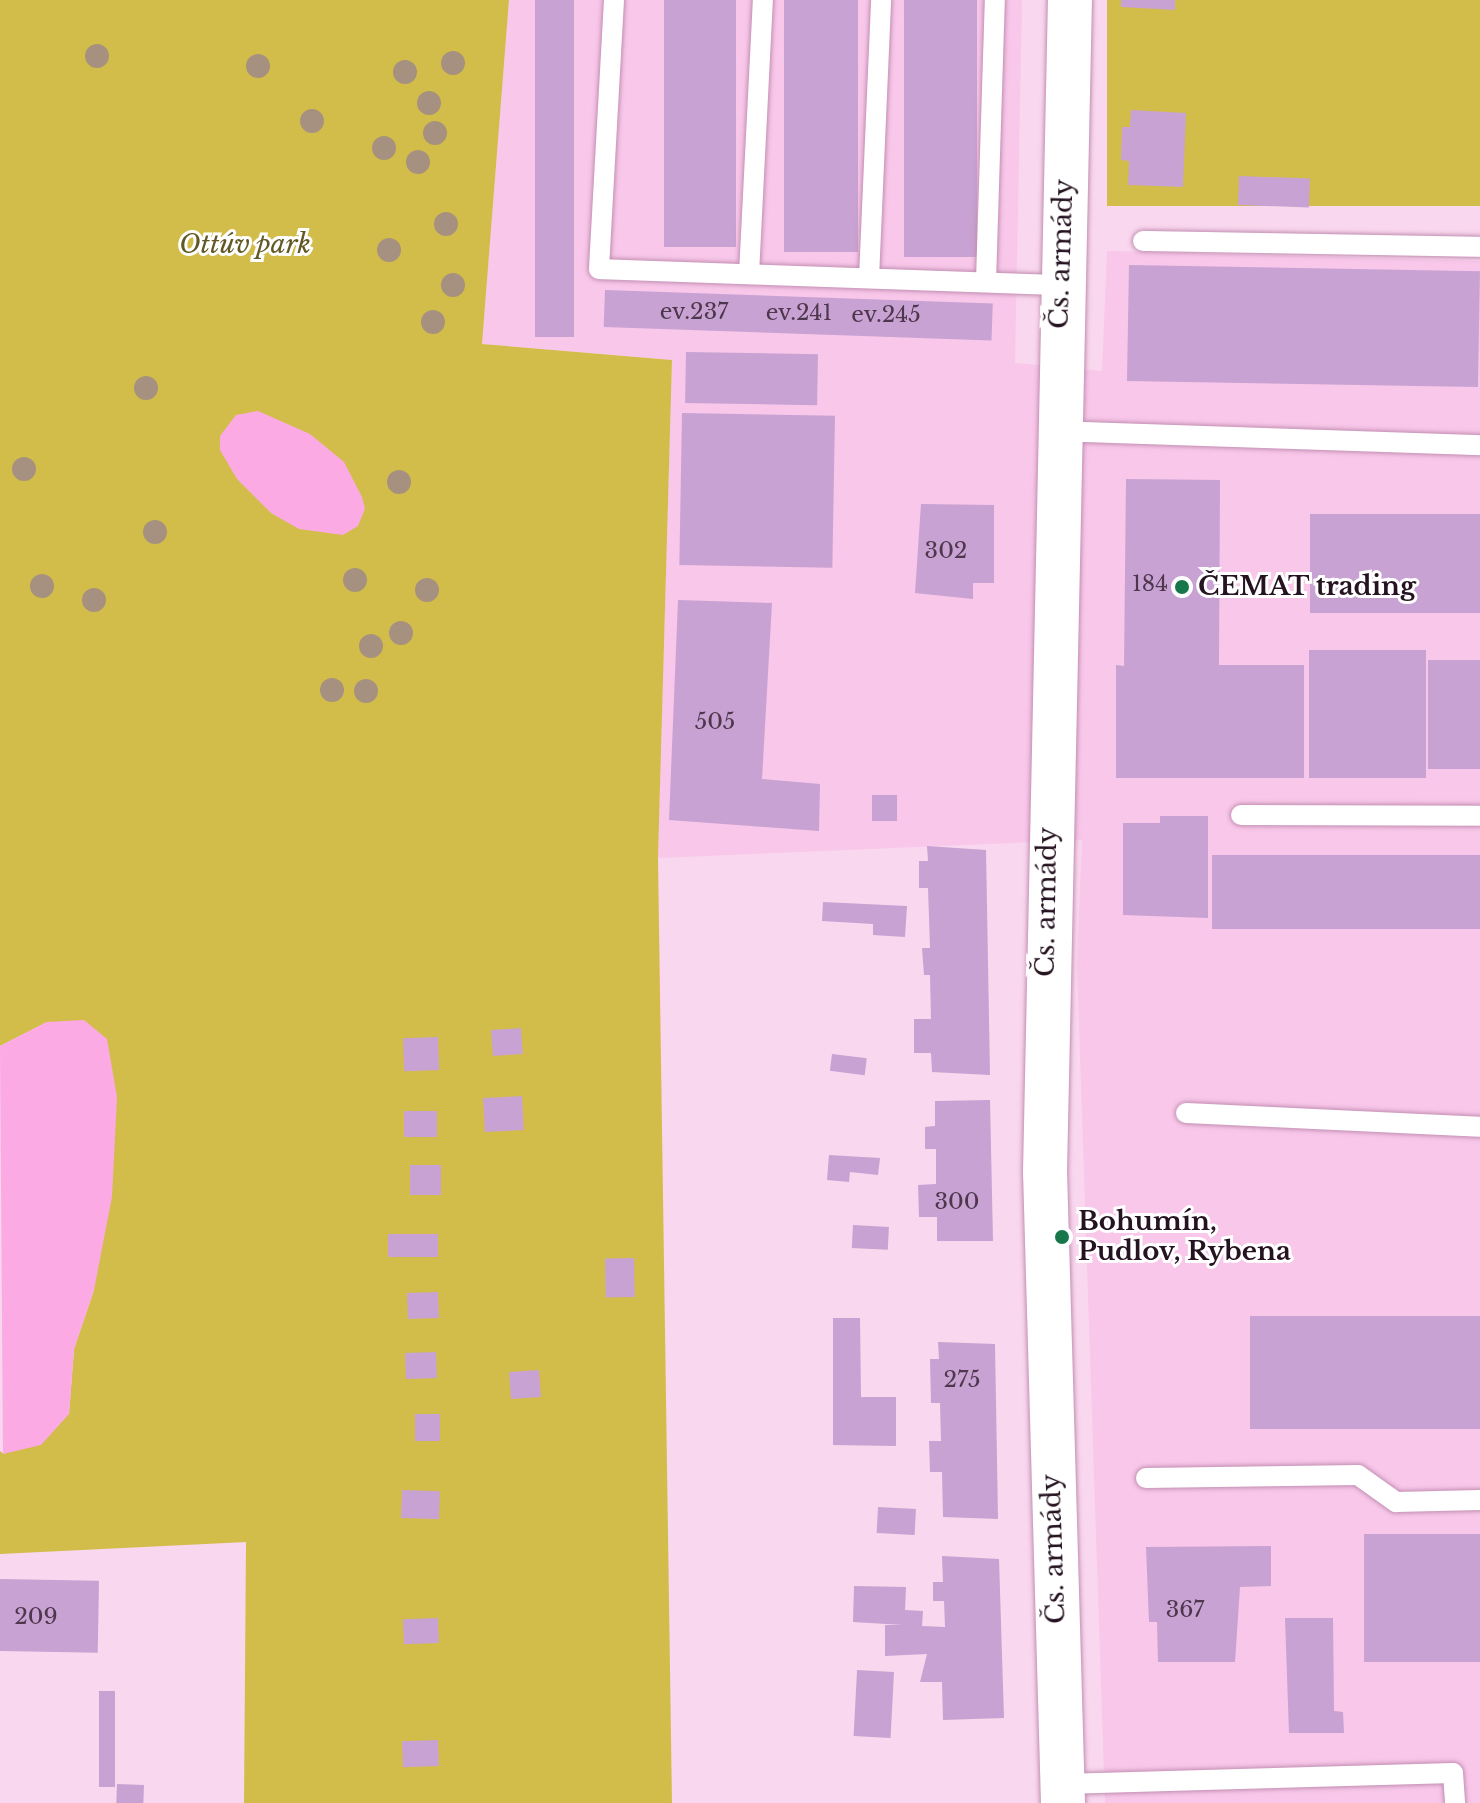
<!DOCTYPE html>
<meta charset="utf-8">
<style>
body{margin:0}
#map{position:relative;width:1480px;height:1803px;overflow:hidden;background:#f9d7ee;font-family:"Libre Baskerville",serif}
div>[style]{position:absolute}
[style*='--x']{left:calc(var(--x)*1px);top:calc(var(--y)*1px);width:calc(var(--w)*1px);rotate:calc(var(--a)*1deg)}
.built>*{inset:0;background:#f8c7e9}
.green>*{inset:0;background:#d3bd4a;transform-origin:0 0}
.water>*{inset:0;background:#fbaae3}
.building>*{inset:0;background:#c7a2d2;transform-origin:0 0}
.roads{filter:drop-shadow(0 0 2px #c38fb3) drop-shadow(0 0 2px #c38fb3)}
.lane>*{height:20px;margin:-10px;padding:0 10px;transform-origin:10px;border-radius:10px;background:#fff}
.secondary>*{height:44px;margin:-22px;padding:0 22px;transform-origin:22px;border-radius:22px;background:#fff}
.trees>*{width:24px;height:24px;margin:-12px;border-radius:50%;background:#a69180}
.dots>*{width:22px;height:22px;translate:-50% -50%;box-sizing:border-box;border:4px solid #fff;border-radius:50%}
span{translate:-50% -50%;white-space:nowrap;text-align:center;line-height:1.15;-webkit-text-stroke:6px #fff;paint-order:stroke}
.number-label{font-size:22px;color:#4e374d}
.number-label span{-webkit-text-stroke-width:0}
.park-label{font-size:26px;color:#625826;font-style:italic}
.street-label{font-size:26px;color:#261321}
.poi-label{font-size:26px;color:#261321;font-weight:700}
.left{translate:0 -50%;text-align:left}
</style>
<div id="map">
<div class="built">
<div style="clip-path:polygon(509px 0,1022px 0,1015px 363px,1102px 371px,1107px 251px,1480px 261px,1480px 1803px,1105px 1803px,1077px 965px,1082px 840px,658px 858px,672px 360px,482px 344px)"></div>
</div>
<div class="green">
<div style="clip-path:polygon(0 0,509px 0,482px 344px,672px 360px,658px 858px,672px 1803px,244px 1803px,246px 1542px,0 1554px,0 1451px,4px 1454px,69px 1414px,74px 1349px,94px 1290px,47px 1022px,0 1046px)"></div>
<div style="left:1107px;top:0;width:373px;height:206px"></div>
</div>
<div class="water">
<div style="clip-path:polygon(258px 411px,310px 434px,344px 462px,362px 497px,365px 509px,358px 526px,343px 535px,299px 529px,271px 513px,237px 479px,220px 450px,220px 436px,236px 415px)"></div>
<div style="clip-path:polygon(84px 1020px,107px 1039px,117px 1097px,112px 1197px,94px 1290px,74px 1349px,69px 1414px,41px 1445px,3px 1454px,0 1046px,47px 1022px)"></div>
</div>
<div class="building">
<div style="left:535px;top:0;width:39px;height:337px"></div>
<div style="left:664px;top:0;width:72px;height:247px"></div>
<div style="left:784px;top:0;width:74px;height:252px"></div>
<div style="left:904px;top:0;width:73px;height:257px"></div>
<div style="clip-path:polygon(1121px 0,1175px 0,1175px 10px,1121px 7px)"></div>
<div style="clip-path:polygon(1131px 110px,1186px 113px,1183px 187px,1128px 185px,1129px 161px,1121px 160px,1122px 127px,1130px 127px)"></div>
<div style="left:1239px;top:176px;width:71px;height:29px;rotate:2deg"></div>
<div style="left:1129px;top:265px;width:351px;height:116px;rotate:1deg"></div>
<div style="left:605px;top:290px;width:388px;height:37px;rotate:2deg"></div>
<div style="left:686px;top:352px;width:132px;height:51px;rotate:1deg"></div>
<div style="left:682px;top:413px;width:153px;height:152px;rotate:1deg"></div>
<div style="clip-path:polygon(1126px 479px,1220px 480px,1219px 665px,1304px 665px,1304px 778px,1116px 778px,1116px 665px,1124px 666px)"></div>
<div style="clip-path:polygon(921px 504px,994px 505px,994px 583px,973px 583px,973px 599px,915px 593px)"></div>
<div style="left:1310px;top:514px;width:170px;height:99px"></div>
<div style="clip-path:polygon(678px 600px,772px 603px,762px 779px,820px 784px,819px 831px,669px 820px)"></div>
<div style="left:1309px;top:650px;width:117px;height:128px"></div>
<div style="left:1428px;top:660px;width:52px;height:109px"></div>
<div style="left:897px;top:795px;width:26px;height:25px;rotate:90deg"></div>
<div style="clip-path:polygon(1160px 816px,1208px 816px,1208px 918px,1123px 915px,1123px 823px,1160px 823px)"></div>
<div style="clip-path:polygon(927px 846px,986px 850px,990px 1075px,932px 1072px,931px 1053px,914px 1053px,914px 1019px,931px 1019px,930px 975px,924px 975px,922px 948px,930px 948px,928px 888px,919px 888px,919px 861px,928px 861px)"></div>
<div style="left:1480px;top:855px;width:74px;height:268px;rotate:90deg"></div>
<div style="clip-path:polygon(823px 902px,907px 906px,905px 937px,873px 935px,873px 924px,822px 921px)"></div>
<div style="left:521px;top:1028px;width:26px;height:30px;rotate:86deg"></div>
<div style="left:438px;top:1037px;width:33px;height:35px;rotate:88deg"></div>
<div style="left:832px;top:1054px;width:35px;height:17px;rotate:7deg"></div>
<div style="left:522px;top:1096px;width:34px;height:39px;rotate:87deg"></div>
<div style="clip-path:polygon(990px 1100px,993px 1241px,937px 1241px,937px 1217px,919px 1217px,918px 1185px,936px 1184px,936px 1149px,925px 1149px,925px 1127px,935px 1126px,935px 1101px)"></div>
<div style="left:404px;top:1111px;width:33px;height:26px"></div>
<div style="clip-path:polygon(829px 1155px,880px 1158px,878px 1175px,850px 1172px,849px 1182px,827px 1180px)"></div>
<div style="left:410px;top:1165px;width:31px;height:30px"></div>
<div style="left:853px;top:1225px;width:36px;height:23px;rotate:3deg"></div>
<div style="left:388px;top:1234px;width:50px;height:23px"></div>
<div style="left:634px;top:1258px;width:39px;height:29px;rotate:89deg"></div>
<div style="left:438px;top:1292px;width:26px;height:31px;rotate:88deg"></div>
<div style="left:1480px;top:1316px;width:113px;height:230px;rotate:90deg"></div>
<div style="clip-path:polygon(833px 1318px,860px 1318px,861px 1397px,896px 1397px,896px 1446px,833px 1445px)"></div>
<div style="clip-path:polygon(938px 1342px,995px 1344px,998px 1519px,943px 1517px,942px 1472px,930px 1472px,929px 1441px,941px 1441px,940px 1403px,931px 1403px,930px 1359px,939px 1359px)"></div>
<div style="left:436px;top:1352px;width:26px;height:31px;rotate:88deg"></div>
<div style="left:539px;top:1370px;width:27px;height:30px;rotate:86deg"></div>
<div style="left:415px;top:1414px;width:25px;height:27px"></div>
<div style="left:402px;top:1490px;width:38px;height:28px;rotate:2deg"></div>
<div style="left:878px;top:1507px;width:38px;height:26px;rotate:3deg"></div>
<div style="left:1480px;top:1534px;width:128px;height:116px;rotate:90deg"></div>
<div style="clip-path:polygon(1271px 1546px,1271px 1586px,1240px 1587px,1235px 1662px,1158px 1662px,1157px 1622px,1149px 1622px,1146px 1547px)"></div>
<div style="clip-path:polygon(942px 1556px,999px 1559px,1004px 1718px,943px 1720px,942px 1682px,920px 1682px,927px 1654px,885px 1656px,885px 1625px,903px 1625px,853px 1622px,854px 1586px,906px 1587px,905px 1610px,923px 1611px,922px 1626px,945px 1627px,944px 1601px,933px 1601px,933px 1582px,943px 1582px)"></div>
<div style="left:0;top:1579px;width:99px;height:72px;rotate:1deg"></div>
<div style="left:438px;top:1618px;width:25px;height:35px;rotate:88deg"></div>
<div style="clip-path:polygon(1285px 1618px,1333px 1618px,1334px 1711px,1343px 1712px,1344px 1733px,1289px 1733px)"></div>
<div style="left:894px;top:1672px;width:66px;height:37px;rotate:93deg"></div>
<div style="left:99px;top:1691px;width:16px;height:96px"></div>
<div style="left:438px;top:1740px;width:26px;height:36px;rotate:88deg"></div>
<div style="left:117px;top:1784px;width:27px;height:19px;rotate:2deg"></div>
</div>
<div class="roads">
<div class="lane">
<div style="--x:614;--y:0;--w:269;--a:93.2"></div>
<div style="--x:599;--y:269;--w:462;--a:2"></div>
<div style="--x:1143;--y:241;--w:337;--a:1"></div>
<div style="--x:749;--y:274;--w:274;--a:-87.1"></div>
<div style="--x:869;--y:278;--w:278;--a:-87.5"></div>
<div style="--x:986;--y:281;--w:281;--a:-88.2"></div>
<div style="--x:1056;--y:431;--w:424;--a:1.9"></div>
<div style="--x:1241;--y:815;--w:239;--a:0.2"></div>
<div style="--x:1186;--y:1113;--w:294;--a:2.7"></div>
<div style="--x:1146;--y:1478;--w:212;--a:-0.8"></div>
<div style="--x:1358;--y:1475;--w:47;--a:35.4"></div>
<div style="--x:1396;--y:1502;--w:84;--a:-1.4"></div>
<div style="--x:1062;--y:1784;--w:391;--a:-1.6"></div>
<div style="--x:1453;--y:1773;--w:30;--a:86"></div>
</div>
<div class="secondary">
<div style="--x:1063;--y:1803;--w:631;--a:-91.63"></div>
<div style="--x:1045;--y:1172;--w:1172;--a:-88.78"></div>
</div>
</div>
<div class="trees">
<div style="left:97px;top:56px"></div>
<div style="left:453px;top:63px"></div>
<div style="left:258px;top:66px"></div>
<div style="left:405px;top:72px"></div>
<div style="left:429px;top:103px"></div>
<div style="left:312px;top:121px"></div>
<div style="left:435px;top:133px"></div>
<div style="left:384px;top:148px"></div>
<div style="left:418px;top:162px"></div>
<div style="left:446px;top:224px"></div>
<div style="left:389px;top:250px"></div>
<div style="left:453px;top:285px"></div>
<div style="left:433px;top:322px"></div>
<div style="left:146px;top:388px"></div>
<div style="left:24px;top:469px"></div>
<div style="left:399px;top:482px"></div>
<div style="left:155px;top:532px"></div>
<div style="left:355px;top:580px"></div>
<div style="left:42px;top:586px"></div>
<div style="left:427px;top:590px"></div>
<div style="left:94px;top:600px"></div>
<div style="left:401px;top:633px"></div>
<div style="left:371px;top:646px"></div>
<div style="left:332px;top:690px"></div>
<div style="left:366px;top:691px"></div>
</div>
<div class="dots">
<div style="left:1182px;top:587px;background:#18764b"></div>
<div style="left:1062px;top:1237px;background:#18764b"></div>
</div>
<div class="number-label">
<span style="left:694px;top:312px">ev.237</span>
<span style="left:799px;top:313px">ev.241</span>
<span style="left:886px;top:315px">ev.245</span>
<span style="left:946px;top:551px">302</span>
<span style="left:1150px;top:584px">184</span>
<span style="left:715px;top:722px">505</span>
<span style="left:957px;top:1202px">300</span>
<span style="left:962px;top:1380px">275</span>
<span style="left:1185px;top:1610px">367</span>
<span style="left:36px;top:1617px">209</span>
</div>
<div class="park-label">
<span style="left:245px;top:245px">Ottúv park</span>
</div>
<div class="street-label">
<span style="left:1062px;top:254px;rotate:-88deg">Čs. armády</span>
<span style="left:1047px;top:902px;rotate:-89deg">Čs. armády</span>
<span style="left:1054px;top:1549px;rotate:-92deg">Čs. armády</span>
</div>
<div class="poi-label">
<span class="left" style="left:1198px;top:587px">ČEMAT trading</span>
<span class="left" style="left:1078px;top:1237px">Bohumín,<br>Pudlov, Rybena</span>
</div>
</div>
